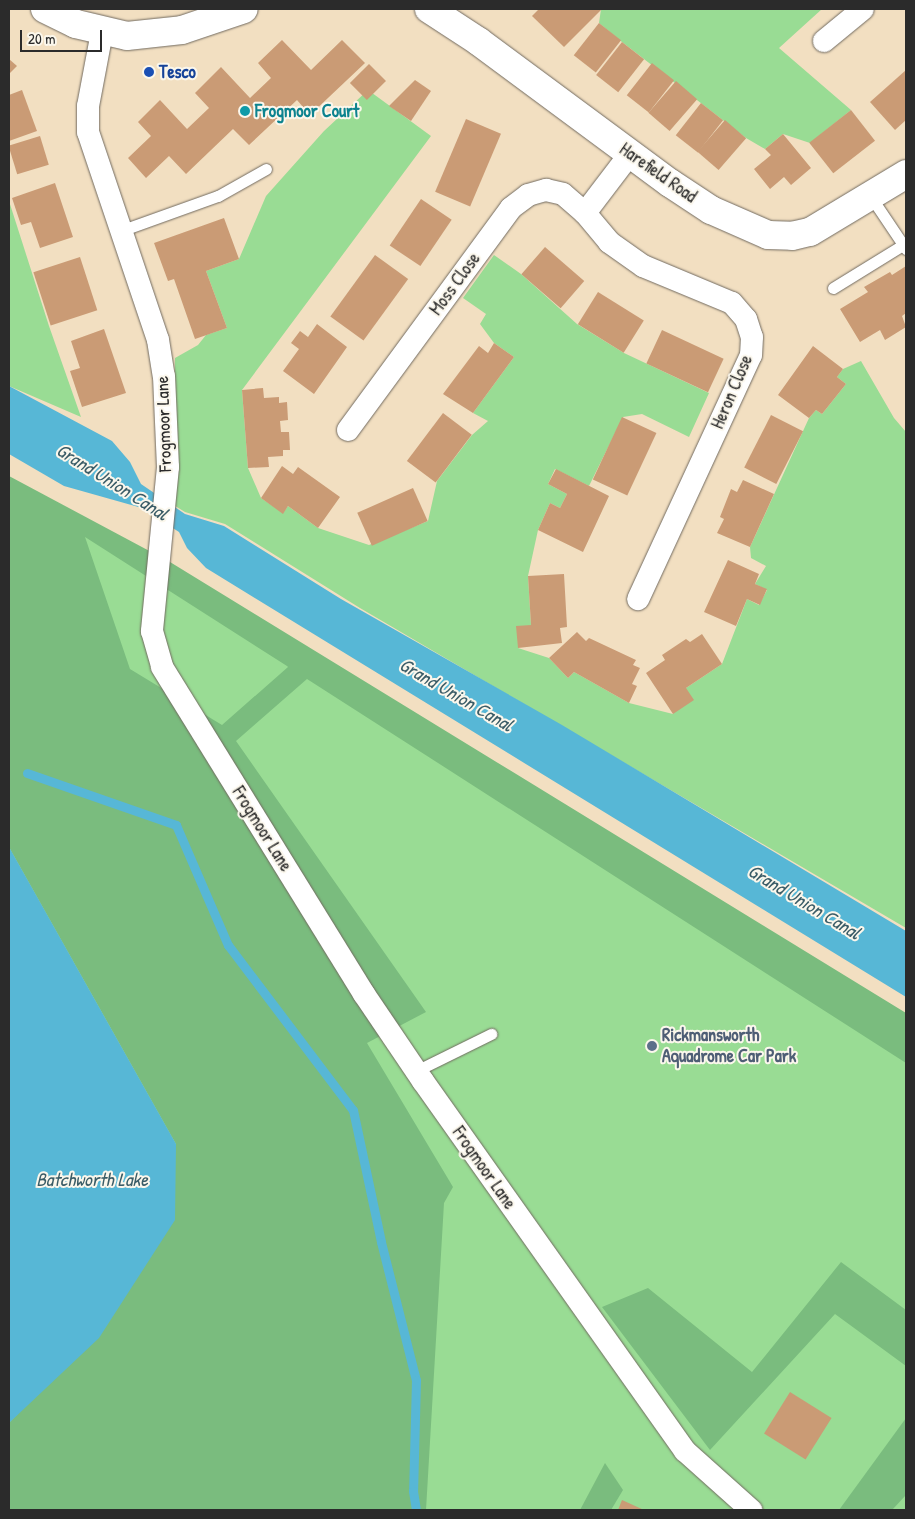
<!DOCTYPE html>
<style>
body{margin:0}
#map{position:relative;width:915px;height:1519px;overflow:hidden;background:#f2dfc1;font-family:"Patrick Hand",sans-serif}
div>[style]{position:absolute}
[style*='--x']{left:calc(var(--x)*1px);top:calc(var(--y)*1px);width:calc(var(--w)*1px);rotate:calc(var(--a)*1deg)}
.green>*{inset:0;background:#99dc94}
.forest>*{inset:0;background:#7abc7e}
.water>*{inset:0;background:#57b7d6}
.stream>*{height:9px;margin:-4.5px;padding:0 4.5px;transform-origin:4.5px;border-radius:4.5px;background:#57b7d6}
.building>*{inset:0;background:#ca9b75;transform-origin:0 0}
.roads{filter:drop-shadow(0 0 1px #716a60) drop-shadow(0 0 1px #716a60)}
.service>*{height:11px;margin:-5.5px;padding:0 5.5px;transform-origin:5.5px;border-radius:5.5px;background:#fff}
.minor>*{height:22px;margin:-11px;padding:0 11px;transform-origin:11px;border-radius:11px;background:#fff}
.tertiary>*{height:28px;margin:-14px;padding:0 14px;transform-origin:14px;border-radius:14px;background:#fff}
.dots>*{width:14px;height:14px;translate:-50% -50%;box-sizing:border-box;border:2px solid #fbf7ec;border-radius:50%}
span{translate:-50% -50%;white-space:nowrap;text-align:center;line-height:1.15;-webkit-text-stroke:4px #fbf7ec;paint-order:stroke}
.transit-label{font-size:18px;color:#164399;font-weight:700}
.left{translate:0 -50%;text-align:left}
.culture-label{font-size:18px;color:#0d838f;font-weight:700}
.street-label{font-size:18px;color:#2b2b2b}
.service-label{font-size:18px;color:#4e5e75;font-weight:700}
.water-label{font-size:19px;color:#3a5c67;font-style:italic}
.frame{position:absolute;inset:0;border:10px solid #2b2b2b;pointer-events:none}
.scale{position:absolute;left:20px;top:30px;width:82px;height:22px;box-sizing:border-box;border:2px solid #2b2b2b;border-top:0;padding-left:6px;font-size:15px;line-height:18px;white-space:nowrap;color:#2b2b2b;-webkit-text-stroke:4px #fbf7ec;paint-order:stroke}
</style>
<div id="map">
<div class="green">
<div style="clip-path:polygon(601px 9px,822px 9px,779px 48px,851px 110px,810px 143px,783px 134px,765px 149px,746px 138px,622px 42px,599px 23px)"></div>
<div style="clip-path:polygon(368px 90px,431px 136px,242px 390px,248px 468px,261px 498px,283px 513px,288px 506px,318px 528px,369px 545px,428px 521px,437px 481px,472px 435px,488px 421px,473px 413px,514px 357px,494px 343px,480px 324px,486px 314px,463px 298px,494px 255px,521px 274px,577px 324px,624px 353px,709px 393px,689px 437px,642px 414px,623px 417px,589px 486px,555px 469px,548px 484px,567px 494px,560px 508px,550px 503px,538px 530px,528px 576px,531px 625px,518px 648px,549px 658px,568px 678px,574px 672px,629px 703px,673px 714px,686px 688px,722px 664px,747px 599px,759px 605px,767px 590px,755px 584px,766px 566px,751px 558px,750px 547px,809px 418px,816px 410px,822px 414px,846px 384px,837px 377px,843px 369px,861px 361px,894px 418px,906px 432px,906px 928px,360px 608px,225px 524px,185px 512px,172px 504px,175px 358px,198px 345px,206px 335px,227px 328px,206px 271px,239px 259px,266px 196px,324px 131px)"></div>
<div style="clip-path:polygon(9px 201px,49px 326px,81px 417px,9px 386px)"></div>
<div style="clip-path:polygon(9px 489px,54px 514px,129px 542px,234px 613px,906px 1030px,906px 1510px,9px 1510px)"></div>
</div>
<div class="forest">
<div style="clip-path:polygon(evenodd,9px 476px,170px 562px,906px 1013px,906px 1063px,307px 679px,236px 741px,426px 1012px,367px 1043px,453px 1187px,444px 1203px,426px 1510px,9px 1510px,9px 1423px,22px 1409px,176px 1144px,9px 847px,9px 476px,85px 537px,287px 666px,288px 667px,222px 725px,130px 669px,85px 537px)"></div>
<div style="clip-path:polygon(841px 1262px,906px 1310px,906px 1366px,835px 1314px,710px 1450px,602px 1307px,648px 1288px,752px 1372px)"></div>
<div style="clip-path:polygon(906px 1418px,906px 1495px,892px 1510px,839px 1510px)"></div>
<div style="clip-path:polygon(605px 1463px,623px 1490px,611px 1510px,580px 1510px)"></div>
</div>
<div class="water">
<div style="clip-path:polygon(9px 386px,112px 441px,130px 462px,141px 484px,185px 514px,224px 526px,341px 599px,562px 725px,906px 931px,906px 997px,206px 568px,187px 548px,179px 532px,142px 508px,64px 486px,9px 454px)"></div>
<div style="clip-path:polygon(9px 847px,176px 1144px,175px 1220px,99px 1338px,9px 1423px)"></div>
</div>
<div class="stream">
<div style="--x:27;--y:773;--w:158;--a:19.2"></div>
<div style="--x:176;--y:825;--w:131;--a:66.6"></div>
<div style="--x:228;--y:945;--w:207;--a:52.9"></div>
<div style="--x:353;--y:1110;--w:135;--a:78"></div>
<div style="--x:381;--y:1242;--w:142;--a:75.8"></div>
<div style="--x:416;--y:1380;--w:111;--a:91.5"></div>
<div style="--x:413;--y:1491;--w:19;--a:81"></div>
</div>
<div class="building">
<div style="clip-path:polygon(539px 9px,602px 9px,564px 47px,532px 16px)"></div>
<div style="left:599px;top:23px;width:28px;height:41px;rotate:38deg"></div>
<div style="clip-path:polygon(282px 40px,311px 70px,342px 40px,365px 63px,310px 115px,297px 100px,249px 145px,233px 129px,186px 174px,169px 156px,146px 178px,128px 158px,151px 136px,138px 122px,160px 100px,187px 129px,209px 108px,195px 93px,221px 67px,250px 98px,271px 78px,258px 63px)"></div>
<div style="left:622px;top:42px;width:28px;height:42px;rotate:38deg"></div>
<div style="clip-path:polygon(9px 59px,17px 66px,9px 74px)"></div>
<div style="left:652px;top:63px;width:28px;height:41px;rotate:38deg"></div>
<div style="left:369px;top:64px;width:24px;height:27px;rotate:45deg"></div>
<div style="clip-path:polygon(906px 70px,906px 120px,895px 130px,870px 102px)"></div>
<div style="clip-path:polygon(415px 80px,431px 91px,411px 121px,389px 106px)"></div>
<div style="left:676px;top:81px;width:28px;height:42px;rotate:41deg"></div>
<div style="clip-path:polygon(22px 90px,37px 131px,9px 141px,9px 95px)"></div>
<div style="left:701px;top:103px;width:28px;height:41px;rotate:38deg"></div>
<div style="left:851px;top:110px;width:39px;height:53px;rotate:52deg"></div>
<div style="left:466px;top:119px;width:38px;height:79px;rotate:23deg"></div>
<div style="left:725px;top:120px;width:28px;height:42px;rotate:41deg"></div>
<div style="clip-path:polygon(783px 134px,811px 168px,791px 185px,784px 177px,770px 189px,754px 169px,771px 155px,765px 149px)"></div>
<div style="left:40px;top:136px;width:30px;height:33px;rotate:73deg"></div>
<div style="clip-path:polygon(55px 183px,73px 237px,40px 248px,31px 222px,21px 225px,12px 198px)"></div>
<div style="left:421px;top:199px;width:37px;height:56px;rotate:34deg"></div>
<div style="clip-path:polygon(224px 218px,239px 259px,206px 271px,227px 328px,195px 339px,174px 279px,168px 281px,154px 243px)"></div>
<div style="left:545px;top:247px;width:52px;height:36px;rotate:41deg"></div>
<div style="left:375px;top:255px;width:41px;height:76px;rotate:36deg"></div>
<div style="left:80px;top:257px;width:56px;height:49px;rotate:72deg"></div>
<div style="clip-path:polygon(906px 266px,906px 313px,902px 316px,906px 327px,885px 340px,880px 330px,860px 342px,840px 309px,868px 292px,864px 287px,890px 272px,892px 275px)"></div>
<div style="left:598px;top:292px;width:54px;height:38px;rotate:32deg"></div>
<div style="clip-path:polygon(317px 324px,347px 347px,314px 394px,283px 371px,299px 349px,291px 343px,300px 331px,308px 337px)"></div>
<div style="clip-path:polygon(104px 329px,126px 393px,82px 407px,70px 371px,80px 368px,71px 341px)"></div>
<div style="left:662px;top:330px;width:68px;height:37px;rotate:25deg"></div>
<div style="clip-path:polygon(494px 343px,514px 357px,473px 413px,443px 394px,479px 346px,488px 353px)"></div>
<div style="clip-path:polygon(813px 346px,843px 369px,837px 377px,846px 384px,822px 414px,816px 410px,809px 418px,778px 395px)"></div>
<div style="clip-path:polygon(263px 388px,264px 398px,279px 397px,279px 403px,287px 402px,288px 420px,280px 421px,281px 432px,289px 432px,290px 450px,283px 450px,283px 456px,268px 457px,269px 467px,248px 468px,242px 390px)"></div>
<div style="left:443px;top:413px;width:36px;height:60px;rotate:37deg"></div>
<div style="left:771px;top:415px;width:36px;height:59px;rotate:27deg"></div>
<div style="left:622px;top:417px;width:38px;height:69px;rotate:25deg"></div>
<div style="clip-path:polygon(282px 466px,293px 474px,298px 467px,340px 497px,318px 528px,288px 506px,283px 514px,261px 498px)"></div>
<div style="clip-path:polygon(556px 469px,609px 496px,583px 552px,538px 530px,550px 503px,560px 508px,567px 494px,548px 484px)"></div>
<div style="clip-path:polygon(743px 480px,774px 494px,750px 547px,717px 533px,724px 519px,720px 517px,731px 489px,737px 492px)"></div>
<div style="left:413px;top:488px;width:36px;height:61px;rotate:66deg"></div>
<div style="clip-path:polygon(728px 560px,759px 574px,755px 584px,767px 589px,760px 605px,747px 599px,736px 626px,704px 612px)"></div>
<div style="clip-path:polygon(564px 574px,567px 627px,560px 628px,562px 643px,518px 648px,516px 626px,531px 625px,528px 576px)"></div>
<div style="clip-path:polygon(577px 632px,586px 641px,589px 638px,636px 660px,633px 665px,640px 668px,632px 684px,637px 686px,629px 703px,574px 672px,568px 678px,549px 658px)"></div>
<div style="clip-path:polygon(702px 634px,722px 664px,686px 688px,694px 700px,673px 714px,646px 673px,665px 660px,662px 655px,686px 639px,690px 642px)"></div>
<div style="left:790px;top:1392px;width:49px;height:49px;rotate:32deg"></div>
<div style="clip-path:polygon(622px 1500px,644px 1510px,618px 1510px)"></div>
</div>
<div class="roads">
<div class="service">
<div style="--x:871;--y:197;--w:63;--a:56.1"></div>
<div style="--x:120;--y:231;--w:104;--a:-19.7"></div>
<div style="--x:218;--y:196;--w:55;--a:-29.4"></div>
<div style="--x:833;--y:288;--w:86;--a:-31.7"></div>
<div style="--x:416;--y:1071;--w:84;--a:-26.3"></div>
</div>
<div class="minor">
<div style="--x:102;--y:32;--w:75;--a:100.7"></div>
<div style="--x:88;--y:106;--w:26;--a:90"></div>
<div style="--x:88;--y:132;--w:219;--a:71.4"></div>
<div style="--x:158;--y:340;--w:36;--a:81"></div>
<div style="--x:164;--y:376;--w:91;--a:87.5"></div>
<div style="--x:168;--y:467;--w:165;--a:95.6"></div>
<div style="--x:152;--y:631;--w:37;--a:74"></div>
<div style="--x:162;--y:667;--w:384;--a:58.3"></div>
<div style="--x:364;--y:994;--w:105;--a:55.9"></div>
<div style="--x:423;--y:1081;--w:453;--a:54.7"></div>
<div style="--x:685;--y:1451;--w:89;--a:41.8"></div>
<div style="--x:824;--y:41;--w:50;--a:-39.4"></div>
<div style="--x:585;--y:213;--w:74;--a:-52.7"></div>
<div style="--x:348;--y:430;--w:275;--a:-53.7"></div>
<div style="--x:511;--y:208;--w:21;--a:-37"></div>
<div style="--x:528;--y:195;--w:19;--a:-16"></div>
<div style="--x:546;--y:190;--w:17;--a:13"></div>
<div style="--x:563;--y:194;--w:29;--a:41"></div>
<div style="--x:585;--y:213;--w:38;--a:50"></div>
<div style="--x:609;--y:242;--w:42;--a:35.2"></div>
<div style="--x:643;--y:266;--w:96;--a:22.6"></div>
<div style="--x:732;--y:303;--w:21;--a:49"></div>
<div style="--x:746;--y:319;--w:19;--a:72"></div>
<div style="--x:752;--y:337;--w:18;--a:93"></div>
<div style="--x:751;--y:355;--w:269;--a:114.8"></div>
</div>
<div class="tertiary">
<div style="--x:45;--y:9;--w:34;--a:26"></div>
<div style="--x:76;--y:24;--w:52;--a:13.2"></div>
<div style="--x:127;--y:36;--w:55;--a:-6.2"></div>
<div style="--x:182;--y:30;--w:65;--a:-18.7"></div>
<div style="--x:429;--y:9;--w:59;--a:33.1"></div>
<div style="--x:478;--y:41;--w:239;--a:36.5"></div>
<div style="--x:670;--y:183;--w:49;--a:33.4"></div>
<div style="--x:711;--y:210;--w:62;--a:23.7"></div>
<div style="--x:768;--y:235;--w:24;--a:2"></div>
<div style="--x:792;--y:236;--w:18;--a:-13"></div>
<div style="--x:810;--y:232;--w:112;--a:-31.1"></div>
</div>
</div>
<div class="dots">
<div style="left:149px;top:72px;background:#1a4fb4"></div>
<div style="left:245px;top:111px;background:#0f9aa8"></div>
<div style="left:652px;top:1046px;background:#5c6f8a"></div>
</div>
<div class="transit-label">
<span class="left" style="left:159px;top:72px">Tesco</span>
</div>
<div class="culture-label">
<span class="left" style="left:255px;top:111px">Frogmoor Court</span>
</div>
<div class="street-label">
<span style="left:658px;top:173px;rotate:35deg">Harefield Road</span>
<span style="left:455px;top:284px;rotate:-54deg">Moss Close</span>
<span style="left:732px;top:392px;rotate:-67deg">Heron Close</span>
<span style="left:164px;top:424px;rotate:-92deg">Frogmoor Lane</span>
<span style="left:262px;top:829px;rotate:58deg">Frogmoor Lane</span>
<span style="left:484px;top:1168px;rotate:55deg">Frogmoor Lane</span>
</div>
<div class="service-label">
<span class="left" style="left:662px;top:1046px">Rickmansworth<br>Aquadrome Car Park</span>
</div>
<div class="water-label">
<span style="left:112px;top:482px;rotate:32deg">Grand Union Canal</span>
<span style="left:456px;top:695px;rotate:30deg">Grand Union Canal</span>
<span style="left:804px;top:902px;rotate:31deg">Grand Union Canal</span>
<span style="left:92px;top:1180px">Batchworth Lake</span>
</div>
<div class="frame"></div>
<div class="scale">20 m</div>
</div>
